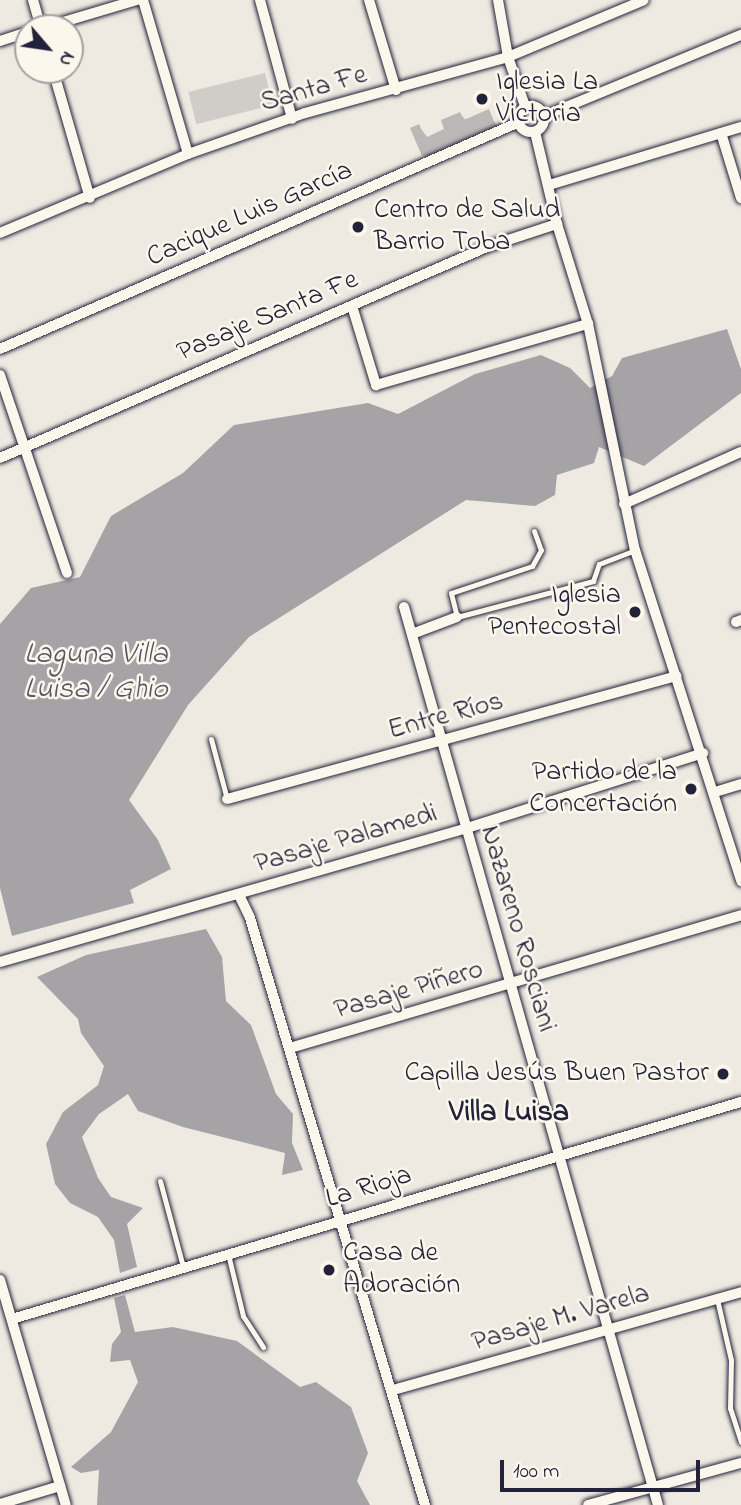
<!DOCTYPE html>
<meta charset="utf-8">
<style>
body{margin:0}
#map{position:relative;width:741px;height:1505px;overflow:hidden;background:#eeeae2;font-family:"Indie Flower",sans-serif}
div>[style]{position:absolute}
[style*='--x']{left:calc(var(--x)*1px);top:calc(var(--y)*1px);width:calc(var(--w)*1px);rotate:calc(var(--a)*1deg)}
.green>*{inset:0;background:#d0cdc9;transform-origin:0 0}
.water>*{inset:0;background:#a6a3a7}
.shadow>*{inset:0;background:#0003}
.building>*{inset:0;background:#bcb8b8}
.roads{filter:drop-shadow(0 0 2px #22223b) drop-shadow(0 0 2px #22223b)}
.service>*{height:5px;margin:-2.5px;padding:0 2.5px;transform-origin:2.5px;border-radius:2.5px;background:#fbf7ec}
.minor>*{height:10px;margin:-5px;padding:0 5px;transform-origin:5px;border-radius:5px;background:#fbf7ec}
.minor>.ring{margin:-5px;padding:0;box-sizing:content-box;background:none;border:10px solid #fbf7ec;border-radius:50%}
.dots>*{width:19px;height:19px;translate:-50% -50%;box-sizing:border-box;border:4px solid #fbf7ec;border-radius:50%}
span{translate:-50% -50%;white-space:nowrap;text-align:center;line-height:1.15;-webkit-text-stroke:5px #fbf7ec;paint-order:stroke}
.poi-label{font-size:28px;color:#22223b}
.left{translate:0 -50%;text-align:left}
.right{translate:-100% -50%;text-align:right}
.street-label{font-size:28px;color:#22223b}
.water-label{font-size:30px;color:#575666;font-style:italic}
.neighbourhood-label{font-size:30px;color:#22223b;font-weight:700}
.north{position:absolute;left:14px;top:14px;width:70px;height:70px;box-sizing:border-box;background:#fbf7ec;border:2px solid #a4a2a5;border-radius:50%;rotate:119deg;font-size:19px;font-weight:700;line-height:28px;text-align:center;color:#22223b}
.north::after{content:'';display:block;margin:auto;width:24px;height:32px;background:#22223b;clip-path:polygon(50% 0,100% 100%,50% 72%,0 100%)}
.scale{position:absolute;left:500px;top:1460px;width:200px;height:32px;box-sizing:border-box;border:4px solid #22223b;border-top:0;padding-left:9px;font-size:21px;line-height:24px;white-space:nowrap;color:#22223b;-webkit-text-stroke:5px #fbf7ec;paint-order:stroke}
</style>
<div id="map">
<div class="green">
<div style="left:265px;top:73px;width:33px;height:79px;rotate:76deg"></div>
</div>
<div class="water">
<div style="clip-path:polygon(727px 329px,741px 369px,741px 393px,644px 466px,599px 447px,594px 463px,557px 475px,555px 495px,535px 506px,466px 500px,249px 637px,188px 705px,129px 800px,158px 840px,171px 869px,130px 890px,134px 903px,12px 936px,0 888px,0 624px,31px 588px,80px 577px,111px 516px,183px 473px,234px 425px,368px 403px,398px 414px,475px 374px,541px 355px,570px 368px,590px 388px,612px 376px,622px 358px)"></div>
<div style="clip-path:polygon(206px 929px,222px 957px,226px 1001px,251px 1025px,276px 1094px,293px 1114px,292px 1143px,303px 1170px,282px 1175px,285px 1153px,183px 1127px,138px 1111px,128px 1094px,99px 1114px,82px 1137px,98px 1178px,111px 1197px,143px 1208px,127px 1224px,137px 1267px,120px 1273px,114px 1240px,98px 1217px,70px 1203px,55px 1184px,46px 1144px,63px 1112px,98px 1085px,104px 1066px,81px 1033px,78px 1019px,37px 977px,86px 955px)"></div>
<div style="clip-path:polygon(125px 1295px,135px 1332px,173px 1327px,237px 1341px,300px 1387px,316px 1382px,351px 1407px,368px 1453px,357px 1481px,370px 1505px,97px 1505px,99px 1470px,81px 1473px,71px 1467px,111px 1432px,138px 1382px,130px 1360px,110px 1362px,112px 1344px,121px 1332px,114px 1298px)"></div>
</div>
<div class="shadow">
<div style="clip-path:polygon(488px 112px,501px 132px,431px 162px,424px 155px,419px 126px,428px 138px,447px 130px,460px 114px,467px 121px)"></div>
</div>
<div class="building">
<div style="clip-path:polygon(489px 109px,495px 124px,422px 156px,410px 128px,419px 124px,425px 138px,444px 129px,441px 120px,460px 112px,464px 120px)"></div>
</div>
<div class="roads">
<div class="service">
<div style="--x:534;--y:531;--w:20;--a:70"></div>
<div style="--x:541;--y:550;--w:18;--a:119"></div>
<div style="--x:532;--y:566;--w:85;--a:161.6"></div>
<div style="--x:451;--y:593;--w:25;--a:76"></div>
<div style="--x:457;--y:617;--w:141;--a:-14.8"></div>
<div style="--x:593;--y:581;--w:18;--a:-71"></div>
<div style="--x:599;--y:564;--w:39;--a:-21"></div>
<div style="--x:211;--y:739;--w:62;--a:75.1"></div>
<div style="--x:160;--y:1181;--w:89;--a:75"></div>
<div style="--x:228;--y:1254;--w:64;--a:76.4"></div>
<div style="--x:243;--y:1316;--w:37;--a:57"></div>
<div style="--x:717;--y:1299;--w:63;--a:77.1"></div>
<div style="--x:731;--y:1360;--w:48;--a:91.2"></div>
<div style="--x:730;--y:1408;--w:36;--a:72"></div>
</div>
<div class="minor">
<div style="--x:33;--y:0;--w:29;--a:74"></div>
<div style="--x:143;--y:0;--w:160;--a:73.7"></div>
<div style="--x:260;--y:0;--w:123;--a:74.9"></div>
<div style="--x:369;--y:0;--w:94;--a:73.3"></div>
<div style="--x:498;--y:0;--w:58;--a:80"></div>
<div style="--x:508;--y:57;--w:52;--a:70.9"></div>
<div style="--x:43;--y:28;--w:98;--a:-16.6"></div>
<div style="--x:0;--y:41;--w:29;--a:-18"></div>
<div style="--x:53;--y:70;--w:133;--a:73.9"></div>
<div class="ring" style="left:518px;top:106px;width:16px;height:16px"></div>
<div style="--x:544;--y:116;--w:213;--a:-22.4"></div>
<div style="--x:535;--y:132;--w:95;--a:76.6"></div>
<div style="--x:557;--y:224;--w:105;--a:72.8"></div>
<div style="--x:588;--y:324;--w:231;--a:78.3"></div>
<div style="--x:635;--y:550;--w:348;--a:72.2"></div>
<div style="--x:721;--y:133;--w:68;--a:72.9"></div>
<div style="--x:549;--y:185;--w:201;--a:-16.8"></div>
<div style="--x:0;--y:233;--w:204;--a:-22.8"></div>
<div style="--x:188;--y:154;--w:124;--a:-19.3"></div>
<div style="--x:305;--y:113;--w:211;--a:-15.4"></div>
<div style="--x:508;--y:57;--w:147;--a:-22.7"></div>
<div style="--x:352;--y:306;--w:83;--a:73.1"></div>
<div style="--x:376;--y:385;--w:221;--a:-16.1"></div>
<div style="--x:0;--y:349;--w:564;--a:-23.61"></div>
<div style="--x:0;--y:375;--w:209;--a:71.3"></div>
<div style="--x:0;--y:458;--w:531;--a:-23.43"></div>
<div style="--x:487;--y:247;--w:74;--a:-18.2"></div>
<div style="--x:624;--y:504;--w:128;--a:-24"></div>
<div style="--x:404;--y:607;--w:933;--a:74.21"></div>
<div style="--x:736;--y:622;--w:5;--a:-22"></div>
<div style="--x:412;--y:634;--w:48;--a:-20.7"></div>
<div style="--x:715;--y:792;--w:27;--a:-17"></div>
<div style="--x:227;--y:799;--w:466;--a:-15.3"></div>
<div style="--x:239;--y:895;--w:25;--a:64"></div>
<div style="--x:250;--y:918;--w:613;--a:73.4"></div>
<div style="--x:0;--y:962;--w:483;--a:-16"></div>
<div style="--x:464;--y:829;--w:251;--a:-17.6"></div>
<div style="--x:290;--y:1048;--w:470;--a:-16.4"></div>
<div style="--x:0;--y:1280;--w:234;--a:73.7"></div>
<div style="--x:12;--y:1319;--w:761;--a:-16.58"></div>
<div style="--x:393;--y:1390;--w:362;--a:-15.7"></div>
<div style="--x:0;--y:1504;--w:63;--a:-16.7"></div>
<div style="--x:588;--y:1505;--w:159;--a:-15.4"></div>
</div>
</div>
<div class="dots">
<div style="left:482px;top:99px;background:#22223b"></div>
<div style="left:358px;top:227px;background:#22223b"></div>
<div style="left:635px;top:612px;background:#22223b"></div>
<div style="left:691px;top:789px;background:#22223b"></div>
<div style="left:723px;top:1074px;background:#22223b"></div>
<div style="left:329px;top:1270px;background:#22223b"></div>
</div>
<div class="poi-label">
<span class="left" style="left:496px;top:99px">Iglesia La<br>Victoria</span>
<span class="left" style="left:374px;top:227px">Centro de Salud<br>Barrio Toba</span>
<span class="right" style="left:621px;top:612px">Iglesia<br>Pentecostal</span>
<span class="right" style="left:677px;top:789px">Partido de la<br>Concertación</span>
<span class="right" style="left:709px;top:1074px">Capilla Jesús Buen Pastor</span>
<span class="left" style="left:343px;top:1270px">Casa de<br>Adoración</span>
</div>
<div class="street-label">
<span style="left:314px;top:90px;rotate:-16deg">Santa Fe</span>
<span style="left:250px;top:215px;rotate:-24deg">Cacique Luis García</span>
<span style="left:268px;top:317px;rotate:-23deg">Pasaje Santa Fe</span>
<span style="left:446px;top:717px;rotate:-15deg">Entre Ríos</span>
<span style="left:346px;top:840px;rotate:-16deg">Pasaje Palamedi</span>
<span style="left:517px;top:929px;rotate:74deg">Nazareno Rosciani</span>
<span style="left:409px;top:991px;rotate:-16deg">Pasaje Piñero</span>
<span style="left:369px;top:1188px;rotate:-17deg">La Rioja</span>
<span style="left:561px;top:1319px;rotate:-16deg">Pasaje M. Varela</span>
</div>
<div class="water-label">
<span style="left:96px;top:672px">Laguna Villa<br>Luisa / Ghio</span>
</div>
<div class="neighbourhood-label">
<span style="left:509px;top:1113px">Villa Luisa</span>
</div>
<div class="north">N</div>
<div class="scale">100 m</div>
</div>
